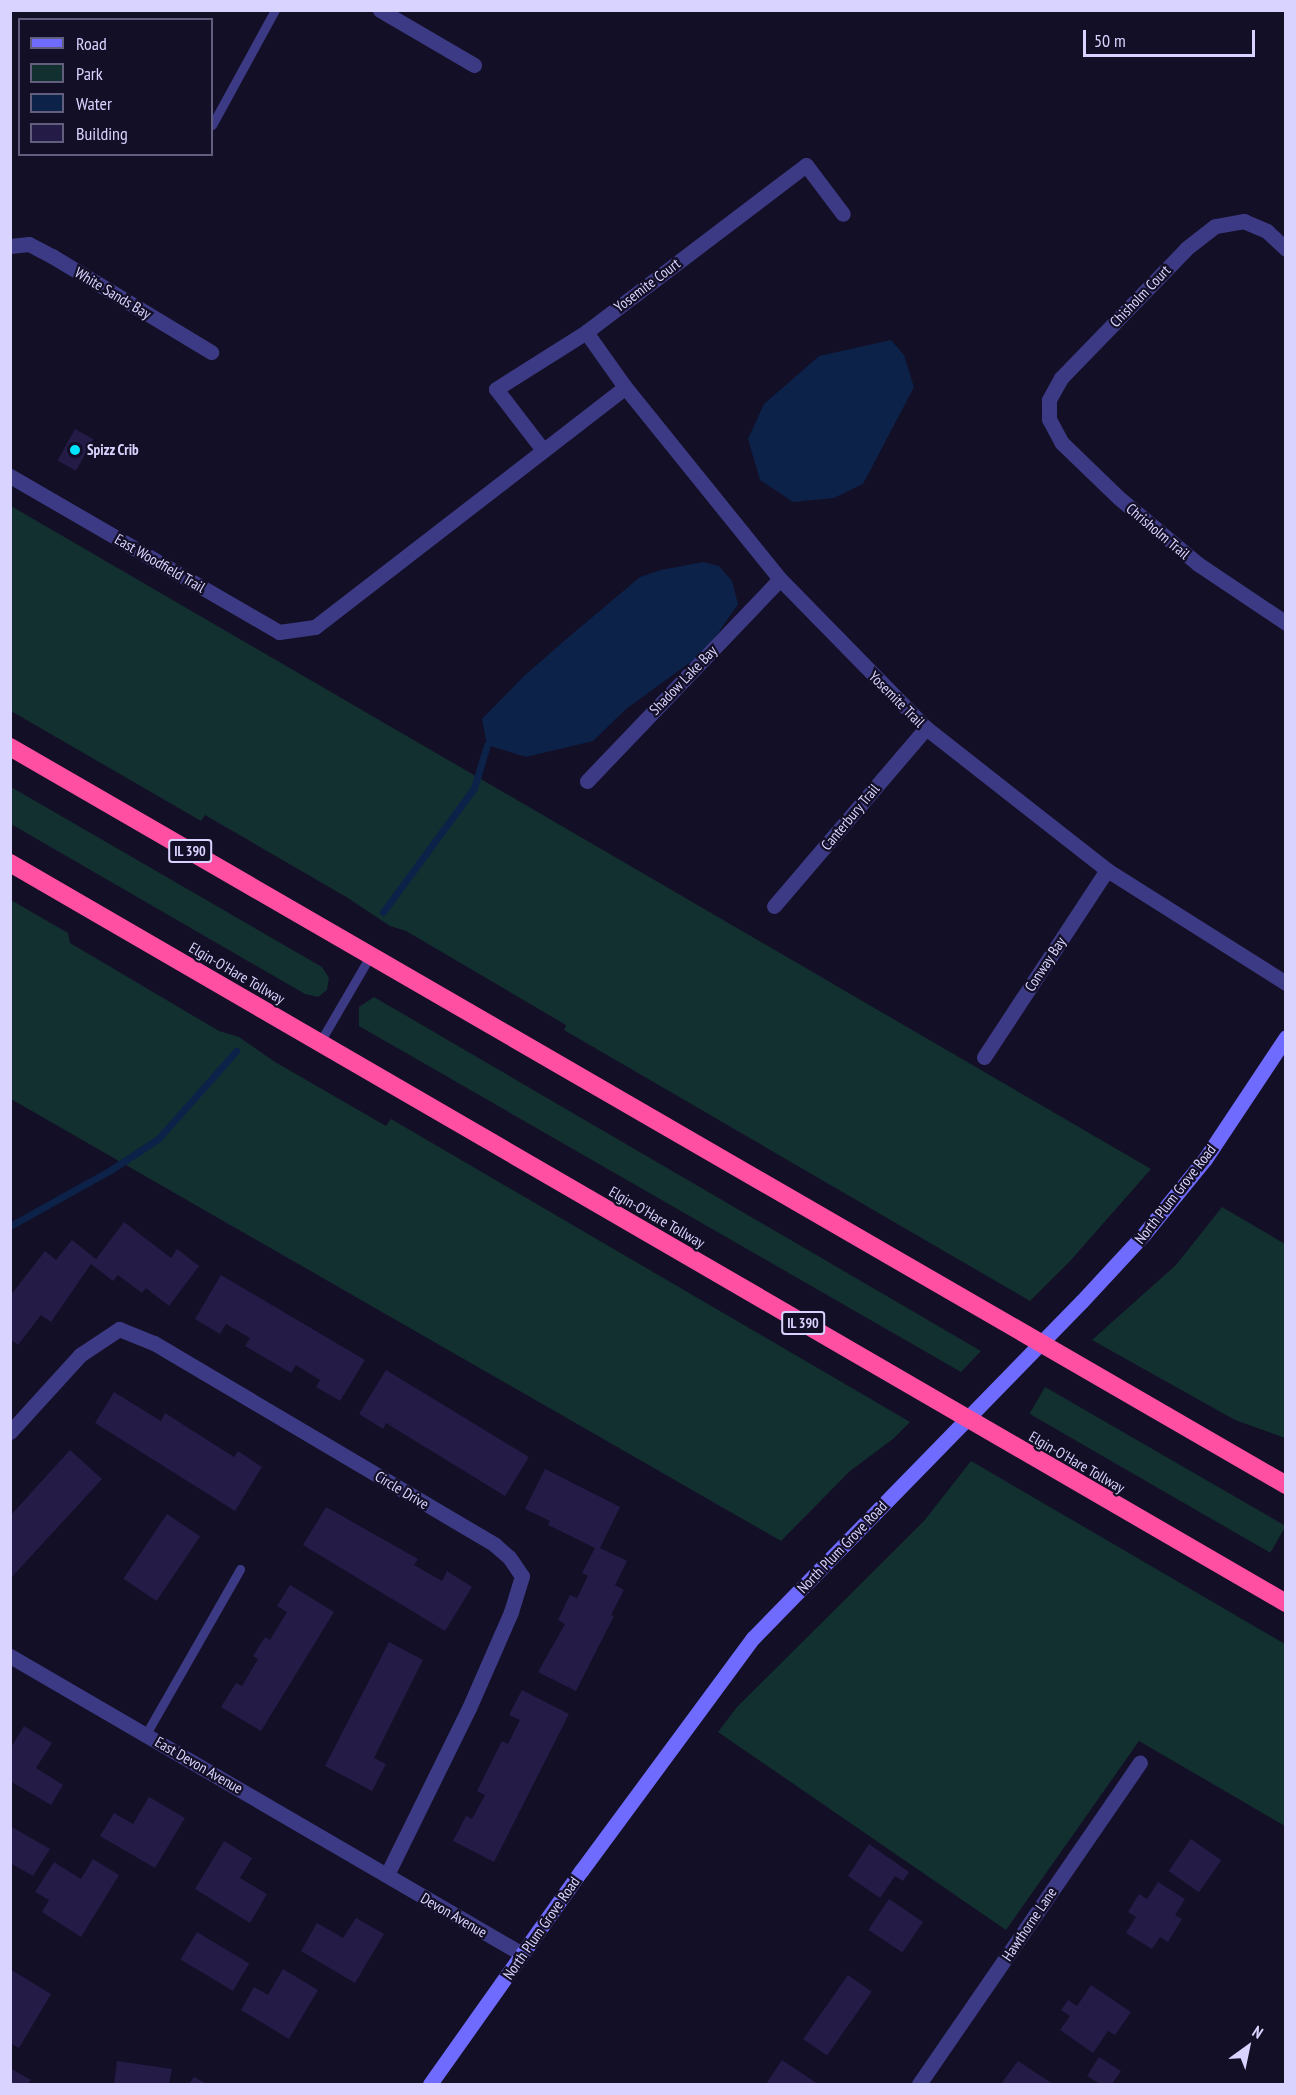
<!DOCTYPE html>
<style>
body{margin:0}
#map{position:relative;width:1296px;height:2095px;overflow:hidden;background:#130f26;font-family:"PT Sans Narrow",sans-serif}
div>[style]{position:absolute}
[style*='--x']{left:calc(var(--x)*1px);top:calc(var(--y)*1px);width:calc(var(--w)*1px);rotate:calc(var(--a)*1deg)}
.green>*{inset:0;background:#12302f;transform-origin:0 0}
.water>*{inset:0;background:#0c2248}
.stream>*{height:7px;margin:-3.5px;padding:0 3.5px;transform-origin:3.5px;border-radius:3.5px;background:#0c2248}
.building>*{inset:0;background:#241b47;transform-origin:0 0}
.lane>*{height:9px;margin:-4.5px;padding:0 4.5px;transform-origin:4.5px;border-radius:4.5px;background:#3d3a85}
.street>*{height:15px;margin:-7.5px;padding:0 7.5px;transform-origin:7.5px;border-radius:7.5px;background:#3d3a85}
.secondary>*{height:15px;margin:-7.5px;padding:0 7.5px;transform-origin:7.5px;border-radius:7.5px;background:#6f6bff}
.highway>*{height:18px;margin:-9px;padding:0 9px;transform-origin:9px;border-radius:9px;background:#ff4fa3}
.dots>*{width:16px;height:16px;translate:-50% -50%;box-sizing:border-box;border:3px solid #130f26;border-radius:50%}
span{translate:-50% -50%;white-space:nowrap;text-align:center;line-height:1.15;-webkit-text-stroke:4.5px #130f26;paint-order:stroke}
.shield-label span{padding:2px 4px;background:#130f26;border:2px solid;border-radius:4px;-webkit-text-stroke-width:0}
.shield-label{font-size:14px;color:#d9d4ff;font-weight:700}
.street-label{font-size:15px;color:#d9d4ff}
.poi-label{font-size:15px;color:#d9d4ff;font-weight:700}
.left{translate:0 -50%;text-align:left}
.frame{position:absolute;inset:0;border:12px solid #d9d4ff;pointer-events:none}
.legend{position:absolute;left:18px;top:18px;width:195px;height:138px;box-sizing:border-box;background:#130f26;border:2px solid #625e7d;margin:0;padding:8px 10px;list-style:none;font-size:18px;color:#d9d4ff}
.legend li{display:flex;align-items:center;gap:12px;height:30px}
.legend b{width:30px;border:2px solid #625e7d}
.north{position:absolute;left:1218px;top:2017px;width:60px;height:60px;-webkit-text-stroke:4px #130f26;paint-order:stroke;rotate:33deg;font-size:16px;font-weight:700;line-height:24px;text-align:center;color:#d9d4ff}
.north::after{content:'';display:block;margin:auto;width:21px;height:27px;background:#d9d4ff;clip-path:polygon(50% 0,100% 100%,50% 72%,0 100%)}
.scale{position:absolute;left:1083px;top:30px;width:172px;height:27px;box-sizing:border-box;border:3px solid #d9d4ff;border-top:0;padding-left:8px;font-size:18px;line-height:21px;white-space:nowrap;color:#d9d4ff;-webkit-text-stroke:4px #130f26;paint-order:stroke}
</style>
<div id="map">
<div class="green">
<div style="clip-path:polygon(11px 506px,639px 871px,1151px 1169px,1071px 1260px,1030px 1301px,564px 1030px,566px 1025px,406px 931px,390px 926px,348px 898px,205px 815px,201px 821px,11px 711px)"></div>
<div style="clip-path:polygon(11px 787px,322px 967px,329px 978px,327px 990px,318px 997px,305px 994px,11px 824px)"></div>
<div style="clip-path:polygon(11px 900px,68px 933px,70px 943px,219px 1031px,239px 1037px,275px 1062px,386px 1126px,391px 1119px,910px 1422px,893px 1439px,850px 1471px,781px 1541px,11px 1099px)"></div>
<div style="clip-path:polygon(374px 997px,981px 1351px,961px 1372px,359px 1026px,359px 1007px)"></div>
<div style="clip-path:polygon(1222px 1207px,1285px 1244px,1285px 1438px,1235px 1420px,1092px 1340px,1176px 1265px)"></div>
<div style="left:1045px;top:1387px;width:278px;height:31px;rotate:30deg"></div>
<div style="clip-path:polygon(971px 1461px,1285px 1644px,1285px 1826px,1139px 1741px,1006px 1930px,718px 1732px,737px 1707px,924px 1521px)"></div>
</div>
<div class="water">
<div style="clip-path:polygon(891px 340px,904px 355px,914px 387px,863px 484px,834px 498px,793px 502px,760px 480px,748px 439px,764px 404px,819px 356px)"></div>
<div style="clip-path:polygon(703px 562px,719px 566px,732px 581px,738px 604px,706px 651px,626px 709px,593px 741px,526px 757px,487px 745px,482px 719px,524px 676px,564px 641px,640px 577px,661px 570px)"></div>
</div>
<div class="stream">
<div style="--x:383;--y:912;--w:154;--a:-53.7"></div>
<div style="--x:474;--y:788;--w:45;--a:-73.2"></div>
<div style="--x:10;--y:1226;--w:113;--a:-29.1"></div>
<div style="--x:109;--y:1171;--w:59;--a:-33.1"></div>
<div style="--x:158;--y:1139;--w:118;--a:-48.4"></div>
</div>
<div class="building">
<div style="left:75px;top:429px;width:21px;height:36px;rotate:29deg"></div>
<div style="clip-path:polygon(124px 1222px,171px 1258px,177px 1249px,199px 1266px,169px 1306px,146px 1288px,142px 1293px,118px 1275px,113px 1281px,91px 1264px,51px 1322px,41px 1315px,18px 1345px,10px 1339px,10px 1296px,45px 1251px,56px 1260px,72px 1240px,96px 1259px)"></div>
<div style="clip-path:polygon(221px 1275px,365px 1360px,340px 1401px,316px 1387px,320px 1380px,296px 1365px,291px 1373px,245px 1346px,250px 1338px,226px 1324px,220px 1334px,195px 1319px)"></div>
<div style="clip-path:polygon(386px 1370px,529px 1457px,505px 1496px,386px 1423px,383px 1429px,359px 1414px)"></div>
<div style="clip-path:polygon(114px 1392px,161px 1421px,165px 1413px,234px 1457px,238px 1451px,262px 1467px,235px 1511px,95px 1423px)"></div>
<div style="clip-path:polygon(70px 1450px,102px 1479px,10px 1579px,10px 1516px)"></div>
<div style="clip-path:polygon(545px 1469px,620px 1507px,600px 1548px,627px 1561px,615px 1585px,624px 1590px,611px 1615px,614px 1616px,576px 1691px,538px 1672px,565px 1624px,558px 1620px,570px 1595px,577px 1598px,588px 1576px,582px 1573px,595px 1548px,548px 1525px,550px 1521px,525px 1509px)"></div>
<div style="clip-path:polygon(326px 1507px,418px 1559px,414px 1565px,442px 1581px,447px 1571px,472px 1587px,445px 1631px,303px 1545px)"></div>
<div style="left:167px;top:1514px;width:40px;height:78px;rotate:34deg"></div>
<div style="clip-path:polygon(290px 1585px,334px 1612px,261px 1731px,221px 1707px,236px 1683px,242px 1686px,258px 1659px,253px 1656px,265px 1637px,270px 1640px,287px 1612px,277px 1606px)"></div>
<div style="clip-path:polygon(389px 1642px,423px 1660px,374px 1758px,386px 1764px,372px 1791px,325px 1766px)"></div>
<div style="clip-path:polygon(522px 1690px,569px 1714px,494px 1862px,453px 1841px,466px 1816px,472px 1819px,485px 1795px,477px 1791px,502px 1741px,508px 1744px,520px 1720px,509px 1715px)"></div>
<div style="clip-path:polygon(24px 1726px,52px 1743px,36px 1768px,63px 1785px,51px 1805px,10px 1781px,10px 1749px)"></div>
<div style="clip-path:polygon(149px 1797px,185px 1818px,155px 1868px,100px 1836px,114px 1813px,133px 1824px)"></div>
<div style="clip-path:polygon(10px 1826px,50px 1849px,33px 1876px,10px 1863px)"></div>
<div style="left:1191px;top:1839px;width:37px;height:39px;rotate:35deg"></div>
<div style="clip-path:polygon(224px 1841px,252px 1858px,240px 1878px,267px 1894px,250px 1923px,195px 1889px)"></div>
<div style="clip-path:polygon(869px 1844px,909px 1872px,903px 1881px,895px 1876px,880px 1898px,848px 1876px)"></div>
<div style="clip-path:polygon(93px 1859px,119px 1875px,81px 1937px,42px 1912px,49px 1900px,35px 1892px,54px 1862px,81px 1879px)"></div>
<div style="clip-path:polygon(1158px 1882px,1185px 1899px,1175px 1915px,1182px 1919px,1168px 1942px,1160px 1937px,1152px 1949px,1126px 1933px,1136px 1917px,1128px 1912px,1139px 1894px,1147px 1899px)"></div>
<div style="left:889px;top:1899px;width:41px;height:37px;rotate:34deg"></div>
<div style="clip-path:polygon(356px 1918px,384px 1934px,355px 1983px,301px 1951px,317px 1923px,343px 1938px)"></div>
<div style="left:197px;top:1932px;width:61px;height:32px;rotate:31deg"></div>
<div style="clip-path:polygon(10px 1969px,51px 1994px,19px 2048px,10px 2043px)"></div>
<div style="clip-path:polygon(283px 1969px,318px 1990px,289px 2039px,241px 2010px,254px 1987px,268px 1995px)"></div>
<div style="left:848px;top:1975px;width:29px;height:78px;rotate:35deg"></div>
<div style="clip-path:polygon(1091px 1985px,1131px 2012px,1115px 2035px,1108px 2031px,1093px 2053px,1060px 2030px,1070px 2016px,1061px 2010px,1068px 2000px,1077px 2006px)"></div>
<div style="clip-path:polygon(1099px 2057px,1121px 2071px,1112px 2084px,1100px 2084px,1087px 2076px)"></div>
<div style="clip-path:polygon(782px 2060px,818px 2084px,766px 2084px)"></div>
<div style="clip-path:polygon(117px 2061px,172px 2069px,169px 2084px,114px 2084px)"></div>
<div style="clip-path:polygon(1018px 2061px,1053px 2084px,1001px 2084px)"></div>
<div style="clip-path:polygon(10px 2068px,31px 2080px,28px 2084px,10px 2084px)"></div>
<div style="clip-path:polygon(194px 2077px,207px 2084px,189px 2084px)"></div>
</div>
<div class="lane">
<div style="--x:212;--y:125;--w:131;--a:-61.3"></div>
<div style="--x:320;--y:1042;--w:99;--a:-59.8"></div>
<div style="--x:146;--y:1734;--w:190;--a:-60.3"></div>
</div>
<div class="street">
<div style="--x:380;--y:10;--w:109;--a:30.3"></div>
<div style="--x:10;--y:246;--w:19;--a:-6"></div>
<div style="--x:29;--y:244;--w:26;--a:28"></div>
<div style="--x:52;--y:256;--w:186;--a:31.1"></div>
<div style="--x:1286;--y:249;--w:26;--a:-137"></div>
<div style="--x:1267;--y:231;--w:25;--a:-157"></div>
<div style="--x:1244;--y:221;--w:29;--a:170"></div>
<div style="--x:1215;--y:226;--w:37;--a:142"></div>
<div style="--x:1186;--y:249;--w:180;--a:134.1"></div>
<div style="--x:1061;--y:378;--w:25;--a:119"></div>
<div style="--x:1049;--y:400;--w:19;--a:90"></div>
<div style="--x:1049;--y:419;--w:27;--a:62"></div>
<div style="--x:1062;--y:443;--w:79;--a:44"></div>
<div style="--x:1119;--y:498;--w:103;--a:39.9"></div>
<div style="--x:1198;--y:564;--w:106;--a:33.8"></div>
<div style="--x:586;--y:332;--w:67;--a:54.7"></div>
<div style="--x:625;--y:387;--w:247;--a:51.1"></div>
<div style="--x:780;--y:579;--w:209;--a:45.6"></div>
<div style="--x:926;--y:728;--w:230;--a:38.1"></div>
<div style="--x:1107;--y:870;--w:212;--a:32.3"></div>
<div style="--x:543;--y:450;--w:77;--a:-127.6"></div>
<div style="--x:496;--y:389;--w:107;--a:-32.3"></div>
<div style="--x:586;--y:332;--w:276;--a:-37.2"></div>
<div style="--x:806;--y:165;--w:61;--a:52.9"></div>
<div style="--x:10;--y:476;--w:311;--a:30.1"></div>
<div style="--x:279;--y:632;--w:36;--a:-8"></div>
<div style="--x:315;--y:627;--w:392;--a:-37.7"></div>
<div style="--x:587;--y:781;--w:279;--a:-46.3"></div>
<div style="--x:774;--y:906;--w:234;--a:-49.5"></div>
<div style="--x:984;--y:1057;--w:224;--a:-56.7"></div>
<div style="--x:10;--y:1432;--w:104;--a:-47.7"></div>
<div style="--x:80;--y:1355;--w:47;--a:-33.7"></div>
<div style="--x:119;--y:1329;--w:38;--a:22"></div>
<div style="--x:154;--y:1343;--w:396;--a:30.6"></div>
<div style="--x:495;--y:1545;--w:18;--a:41"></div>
<div style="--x:509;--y:1557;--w:23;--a:56"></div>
<div style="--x:522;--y:1576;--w:38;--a:107"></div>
<div style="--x:511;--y:1612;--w:105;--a:113.6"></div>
<div style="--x:469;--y:1708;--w:186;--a:116.2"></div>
<div style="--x:10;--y:1656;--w:592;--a:30.2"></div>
<div style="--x:919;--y:2084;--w:390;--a:-55.5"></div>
</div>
<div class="secondary">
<div style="--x:430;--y:2084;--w:261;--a:-54.7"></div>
<div style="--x:581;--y:1871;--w:290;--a:-53.6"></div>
<div style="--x:753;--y:1638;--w:471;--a:-45.7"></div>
<div style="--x:1082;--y:1301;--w:91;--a:-47.2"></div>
<div style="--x:1144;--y:1234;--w:97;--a:-50.9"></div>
<div style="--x:1205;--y:1159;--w:146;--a:-56.4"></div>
</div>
<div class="highway">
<div style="--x:10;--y:747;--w:1474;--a:30.04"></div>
<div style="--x:10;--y:863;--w:1475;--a:30.11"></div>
</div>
<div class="dots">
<div style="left:75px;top:450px;background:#00e5ff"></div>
</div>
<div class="shield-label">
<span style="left:190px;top:851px">IL 390</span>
<span style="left:803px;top:1323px">IL 390</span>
</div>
<div class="street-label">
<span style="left:647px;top:285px;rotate:-37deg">Yosemite Court</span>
<span style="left:113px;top:293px;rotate:31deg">White Sands Bay</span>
<span style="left:1140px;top:296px;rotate:-46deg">Chisholm Court</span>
<span style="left:1158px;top:531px;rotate:40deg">Chrisholm Trail</span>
<span style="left:160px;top:563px;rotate:30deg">East Woodfield Trail</span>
<span style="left:683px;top:680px;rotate:-46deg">Shadow Lake Bay</span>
<span style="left:897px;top:699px;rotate:45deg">Yosemite Trail</span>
<span style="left:850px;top:817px;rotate:-50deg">Canterbury Trail</span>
<span style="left:1045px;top:964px;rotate:-57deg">Conway Bay</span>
<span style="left:237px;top:973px;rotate:30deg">Elgin-O'Hare Tollway</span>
<span style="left:1175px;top:1194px;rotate:-52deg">North Plum Grove Road</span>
<span style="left:657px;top:1217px;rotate:30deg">Elgin-O'Hare Tollway</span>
<span style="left:1077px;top:1462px;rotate:30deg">Elgin-O'Hare Tollway</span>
<span style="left:402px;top:1490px;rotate:31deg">Circle Drive</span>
<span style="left:842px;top:1547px;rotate:-46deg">North Plum Grove Road</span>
<span style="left:199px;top:1765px;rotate:30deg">East Devon Avenue</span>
<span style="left:454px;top:1915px;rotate:30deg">Devon Avenue</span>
<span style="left:1029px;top:1924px;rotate:-56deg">Hawthorne Lane</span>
<span style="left:541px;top:1928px;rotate:-55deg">North Plum Grove Road</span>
</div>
<div class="poi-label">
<span class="left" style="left:87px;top:450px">Spizz Crib</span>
</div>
<div class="frame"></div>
<ul class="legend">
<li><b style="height:8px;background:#6f6bff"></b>Road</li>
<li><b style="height:16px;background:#12302f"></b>Park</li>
<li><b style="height:16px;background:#0c2248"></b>Water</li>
<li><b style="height:16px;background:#241b47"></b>Building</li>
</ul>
<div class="north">N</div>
<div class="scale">50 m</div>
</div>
